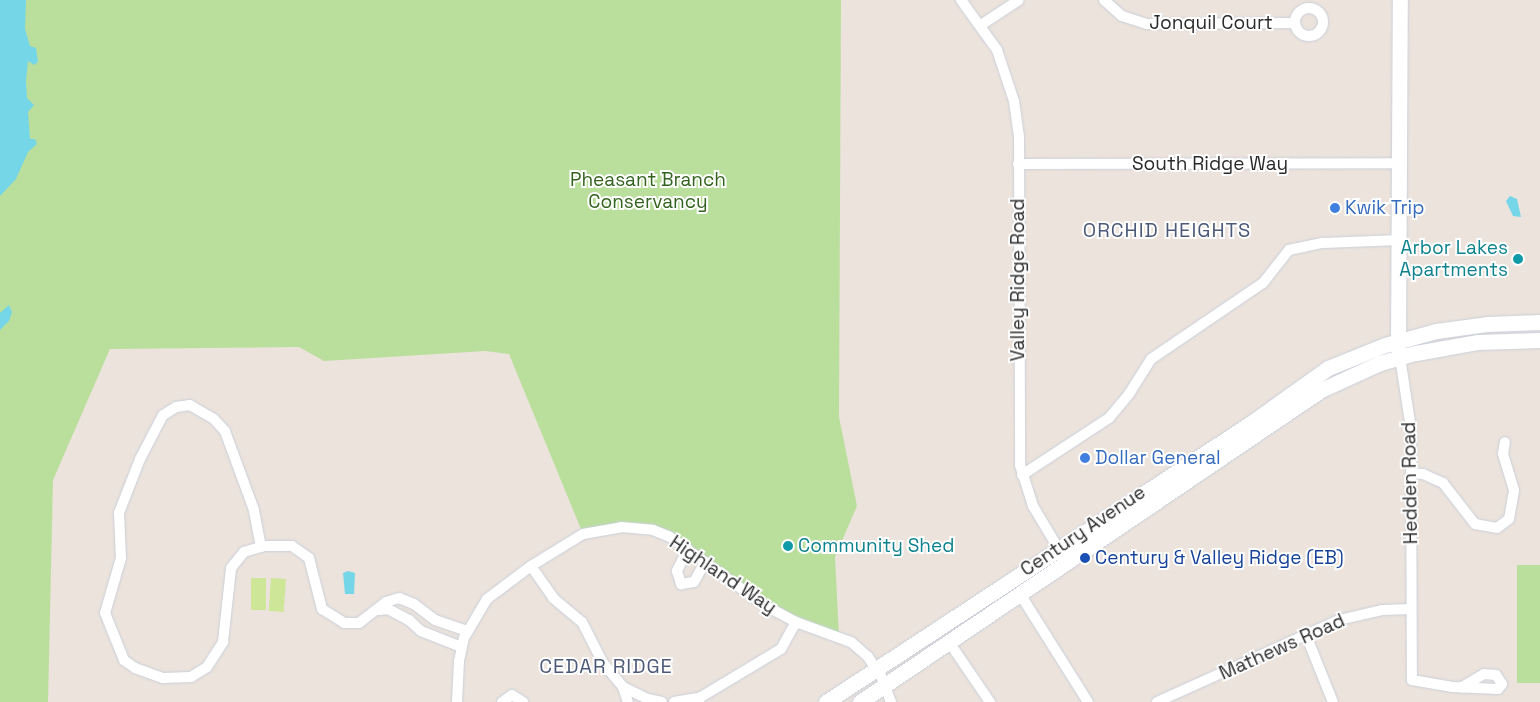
<!DOCTYPE html>
<style>
body{margin:0}
#map{position:relative;width:1540px;height:702px;overflow:hidden;background:#ebe3dc;font-family:"Space Grotesk",sans-serif}
div>[style]{position:absolute}
[style*='--x']{left:calc(var(--x)*1px);top:calc(var(--y)*1px);width:calc(var(--w)*1px);rotate:calc(var(--a)*1deg)}
.green>*{inset:0;background:#badf9c;transform-origin:0 0}
.pitch>*{inset:0;background:#cde698;transform-origin:0 0}
.water>*{inset:0;background:#75d6e8}
.roads{filter:drop-shadow(0 0 1px #cbcfdb) drop-shadow(0 0 1px #cbcfdb)}
.street>*{height:10px;margin:-5px;padding:0 5px;transform-origin:5px;border-radius:5px;background:#fff}
.street>.ring{margin:-5px;padding:0;box-sizing:content-box;background:none;border:10px solid #fff;border-radius:50%}
.secondary>*{height:15px;margin:-7.5px;padding:0 7.5px;transform-origin:7.5px;border-radius:7.5px;background:#fff}
.dots>*{width:14px;height:14px;translate:-50% -50%;box-sizing:border-box;border:2px solid #fff;border-radius:50%}
span{translate:-50% -50%;white-space:nowrap;text-align:center;line-height:1.15;-webkit-text-stroke:4px #fff;paint-order:stroke}
.street-label{font-size:19px;color:#2a2a2a}
.park-label{font-size:19px;color:#33631e}
.shop-label{font-size:19px;color:#366cbe}
.left{translate:0 -50%;text-align:left}
.culture-label{font-size:19px;color:#0d838f}
.right{translate:-100% -50%;text-align:right}
.transit-label{font-size:19px;color:#164399}
.neighbourhood-label{font-size:20px;color:#4d5978;letter-spacing:1px}
</style>
<div id="map">
<div class="green">
<div style="clip-path:polygon(0 0,841px 0,839px 417px,857px 506px,835px 557px,839px 636px,796px 622px,681px 544px,638px 527px,583px 534px,509px 354px,485px 351px,324px 361px,299px 347px,110px 349px,53px 480px,48px 702px,0 702px)"></div>
<div style="left:1517px;top:565px;width:23px;height:118px"></div>
</div>
<div class="pitch">
<div style="left:251px;top:578px;width:15px;height:32px"></div>
<div style="left:271px;top:578px;width:15px;height:33px;rotate:4deg"></div>
</div>
<div class="water">
<div style="clip-path:polygon(0 0,26px 0,25px 29px,30px 46px,36px 48px,38px 62px,34px 65px,28px 61px,26px 81px,27px 98px,34px 105px,28px 112px,30px 139px,35px 139px,37px 144px,28px 152px,16px 179px,0 196px)"></div>
<div style="clip-path:polygon(1510px 196px,1517px 199px,1521px 217px,1513px 216px,1506px 201px)"></div>
<div style="clip-path:polygon(9px 305px,12px 312px,9px 321px,0 330px,0 313px)"></div>
<div style="clip-path:polygon(348px 571px,355px 573px,354px 594px,345px 594px,343px 573px)"></div>
</div>
<div class="roads">
<div class="street">
<div style="--x:961;--y:0;--w:62;--a:54.2"></div>
<div style="--x:997;--y:50;--w:54;--a:71.6"></div>
<div style="--x:1014;--y:101;--w:37;--a:82"></div>
<div style="--x:1019;--y:138;--w:327;--a:89.8"></div>
<div style="--x:1020;--y:465;--w:43;--a:72.4"></div>
<div style="--x:1033;--y:506;--w:55;--a:59.2"></div>
<div style="--x:1104;--y:0;--w:24;--a:42"></div>
<div style="--x:1122;--y:16;--w:26;--a:18"></div>
<div style="--x:1147;--y:24;--w:148;--a:-0.4"></div>
<div class="ring" style="left:1295px;top:8px;width:18px;height:18px"></div>
<div style="--x:981;--y:25;--w:45;--a:-33.3"></div>
<div style="--x:1018;--y:164;--w:384;--a:-0.1"></div>
<div style="--x:1400;--y:357;--w:73;--a:81.3"></div>
<div style="--x:1411;--y:429;--w:251;--a:89.8"></div>
<div style="--x:1412;--y:680;--w:41;--a:9.9"></div>
<div style="--x:1452;--y:687;--w:46;--a:2.5"></div>
<div style="--x:1498;--y:689;--w:6;--a:-51"></div>
<div style="--x:1502;--y:684;--w:11;--a:-124"></div>
<div style="--x:1496;--y:675;--w:12;--a:-175"></div>
<div style="--x:1484;--y:674;--w:26;--a:149"></div>
<div style="--x:1411;--y:473;--w:12;--a:5"></div>
<div style="--x:1423;--y:474;--w:22;--a:24"></div>
<div style="--x:1443;--y:483;--w:52;--a:52"></div>
<div style="--x:1475;--y:524;--w:22;--a:10"></div>
<div style="--x:1497;--y:528;--w:15;--a:-37"></div>
<div style="--x:1509;--y:519;--w:29;--a:-80"></div>
<div style="--x:1514;--y:490;--w:38;--a:-107"></div>
<div style="--x:1503;--y:454;--w:12;--a:-81"></div>
<div style="--x:1022;--y:475;--w:104;--a:-33.2"></div>
<div style="--x:1109;--y:418;--w:31;--a:-50"></div>
<div style="--x:1129;--y:394;--w:41;--a:-57.8"></div>
<div style="--x:1151;--y:359;--w:135;--a:-34.2"></div>
<div style="--x:1263;--y:283;--w:42;--a:-51.8"></div>
<div style="--x:1289;--y:250;--w:35;--a:-12"></div>
<div style="--x:1323;--y:243;--w:77;--a:-2.2"></div>
<div style="--x:261;--y:547;--w:38;--a:-101"></div>
<div style="--x:254;--y:510;--w:84;--a:-110.2"></div>
<div style="--x:225;--y:431;--w:16;--a:-133"></div>
<div style="--x:214;--y:419;--w:28;--a:-150"></div>
<div style="--x:190;--y:405;--w:14;--a:172"></div>
<div style="--x:176;--y:407;--w:15;--a:148"></div>
<div style="--x:163;--y:415;--w:50;--a:117.6"></div>
<div style="--x:140;--y:459;--w:58;--a:111.3"></div>
<div style="--x:119;--y:513;--w:45;--a:87.5"></div>
<div style="--x:121;--y:558;--w:57;--a:106.2"></div>
<div style="--x:105;--y:613;--w:51;--a:68"></div>
<div style="--x:124;--y:660;--w:14;--a:36"></div>
<div style="--x:135;--y:668;--w:30;--a:20"></div>
<div style="--x:163;--y:678;--w:28;--a:-2"></div>
<div style="--x:191;--y:677;--w:19;--a:-32"></div>
<div style="--x:207;--y:667;--w:30;--a:-57"></div>
<div style="--x:223;--y:642;--w:74;--a:-83.8"></div>
<div style="--x:231;--y:568;--w:21;--a:-51"></div>
<div style="--x:244;--y:552;--w:21;--a:-17"></div>
<div style="--x:264;--y:546;--w:28;--a:0"></div>
<div style="--x:292;--y:546;--w:21;--a:35"></div>
<div style="--x:309;--y:558;--w:53;--a:75.7"></div>
<div style="--x:322;--y:609;--w:26;--a:32"></div>
<div style="--x:344;--y:623;--w:15;--a:0"></div>
<div style="--x:359;--y:623;--w:34;--a:-38"></div>
<div style="--x:386;--y:602;--w:14;--a:-17"></div>
<div style="--x:399;--y:598;--w:16;--a:22"></div>
<div style="--x:414;--y:604;--w:26;--a:37"></div>
<div style="--x:435;--y:620;--w:34;--a:19"></div>
<div style="--x:688;--y:549;--w:25;--a:117"></div>
<div style="--x:677;--y:571;--w:14;--a:73"></div>
<div style="--x:681;--y:584;--w:13;--a:-9"></div>
<div style="--x:694;--y:582;--w:23;--a:-61"></div>
<div style="--x:531;--y:566;--w:39;--a:55"></div>
<div style="--x:553;--y:598;--w:38;--a:40"></div>
<div style="--x:582;--y:622;--w:46;--a:62.9"></div>
<div style="--x:603;--y:663;--w:31;--a:50"></div>
<div style="--x:623;--y:687;--w:28;--a:26"></div>
<div style="--x:648;--y:699;--w:14;--a:12"></div>
<div style="--x:1020;--y:594;--w:128;--a:57.8"></div>
<div style="--x:379;--y:610;--w:9;--a:-6"></div>
<div style="--x:388;--y:609;--w:24;--a:28"></div>
<div style="--x:409;--y:620;--w:16;--a:43"></div>
<div style="--x:421;--y:631;--w:43;--a:21.8"></div>
<div style="--x:1306;--y:635;--w:72;--a:68.1"></div>
<div style="--x:949;--y:642;--w:73;--a:55.7"></div>
<div style="--x:623;--y:687;--w:16;--a:72"></div>
<div style="--x:457;--y:702;--w:41;--a:-87.2"></div>
<div style="--x:459;--y:661;--w:24;--a:-78"></div>
<div style="--x:464;--y:638;--w:45;--a:-59.5"></div>
<div style="--x:487;--y:599;--w:55;--a:-36.9"></div>
<div style="--x:531;--y:566;--w:61;--a:-31.6"></div>
<div style="--x:583;--y:534;--w:39;--a:-10"></div>
<div style="--x:621;--y:527;--w:32;--a:5"></div>
<div style="--x:653;--y:530;--w:18;--a:22"></div>
<div style="--x:670;--y:537;--w:116;--a:35.9"></div>
<div style="--x:764;--y:605;--w:36;--a:28"></div>
<div style="--x:796;--y:622;--w:59;--a:20"></div>
<div style="--x:851;--y:642;--w:23;--a:41"></div>
<div style="--x:868;--y:657;--w:23;--a:56"></div>
<div style="--x:881;--y:676;--w:28;--a:69"></div>
<div style="--x:502;--y:702;--w:12;--a:-35"></div>
<div style="--x:512;--y:695;--w:13;--a:32"></div>
<div style="--x:674;--y:702;--w:27;--a:-10"></div>
<div style="--x:698;--y:702;--w:6;--a:-59"></div>
<div style="--x:701;--y:697;--w:93;--a:-31"></div>
<div style="--x:781;--y:649;--w:31;--a:-61"></div>
<div style="--x:1157;--y:702;--w:200;--a:-24.3"></div>
<div style="--x:1339;--y:620;--w:44;--a:-13.1"></div>
<div style="--x:1382;--y:610;--w:29;--a:-2"></div>
</div>
<div class="secondary">
<div style="--x:1398;--y:348;--w:348;--a:-89.7"></div>
<div style="--x:826;--y:702;--w:505;--a:-33.28"></div>
<div style="--x:1248;--y:425;--w:98;--a:-35.5"></div>
<div style="--x:1328;--y:368;--w:61;--a:-22"></div>
<div style="--x:1385;--y:345;--w:53;--a:-15.4"></div>
<div style="--x:1436;--y:331;--w:51;--a:-7.8"></div>
<div style="--x:1487;--y:324;--w:53;--a:-2.2"></div>
<div style="--x:860;--y:702;--w:557;--a:-34.09"></div>
<div style="--x:1321;--y:390;--w:65;--a:-24.6"></div>
<div style="--x:1380;--y:363;--w:37;--a:-16"></div>
<div style="--x:1416;--y:353;--w:63;--a:-10.1"></div>
<div style="--x:1478;--y:342;--w:62;--a:-1.8"></div>
</div>
</div>
<div class="dots">
<div style="left:1335px;top:208px;background:#3f7fe0"></div>
<div style="left:1518px;top:259px;background:#0f9aa8"></div>
<div style="left:1085px;top:458px;background:#3f7fe0"></div>
<div style="left:788px;top:546px;background:#0f9aa8"></div>
<div style="left:1085px;top:558px;background:#1a4fb4"></div>
</div>
<div class="street-label">
<span style="left:1211px;top:23px">Jonquil Court</span>
<span style="left:1210px;top:164px">South Ridge Way</span>
<span style="left:1018px;top:280px;rotate:-90deg">Valley Ridge Road</span>
<span style="left:1410px;top:483px;rotate:-91deg">Hedden Road</span>
<span style="left:1083px;top:531px;rotate:-34deg">Century Avenue</span>
<span style="left:723px;top:575px;rotate:34deg">Highland Way</span>
<span style="left:1282px;top:647px;rotate:-24deg">Mathews Road</span>
</div>
<div class="park-label">
<span style="left:648px;top:191px">Pheasant Branch<br>Conservancy</span>
</div>
<div class="shop-label">
<span class="left" style="left:1345px;top:208px">Kwik Trip</span>
<span class="left" style="left:1095px;top:458px">Dollar General</span>
</div>
<div class="culture-label">
<span class="right" style="left:1508px;top:259px">Arbor Lakes<br>Apartments</span>
<span class="left" style="left:798px;top:546px">Community Shed</span>
</div>
<div class="transit-label">
<span class="left" style="left:1095px;top:558px">Century &amp; Valley Ridge (EB)</span>
</div>
<div class="neighbourhood-label">
<span style="left:1167px;top:230px">ORCHID HEIGHTS</span>
<span style="left:606px;top:666px">CEDAR RIDGE</span>
</div>
</div>
